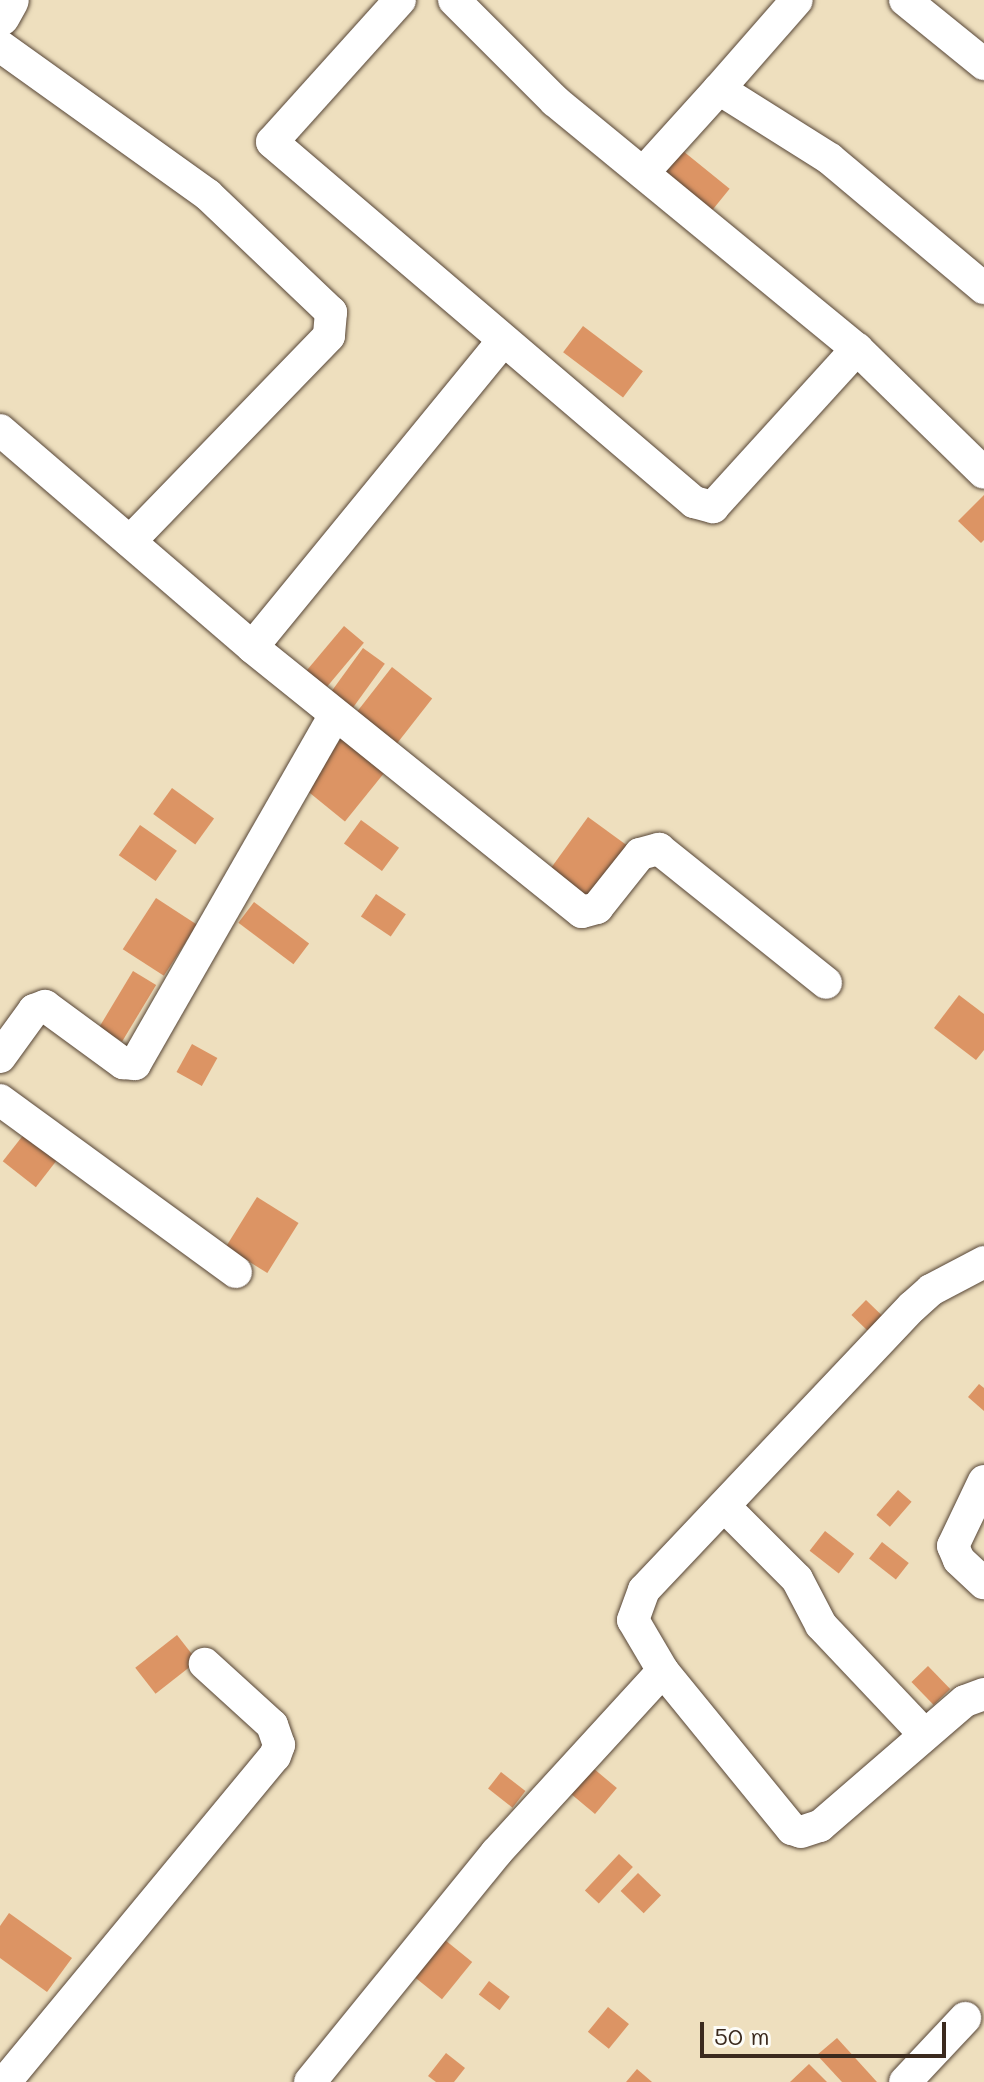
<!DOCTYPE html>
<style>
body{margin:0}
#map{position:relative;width:984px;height:2082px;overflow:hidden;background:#eedfbe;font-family:Mali,sans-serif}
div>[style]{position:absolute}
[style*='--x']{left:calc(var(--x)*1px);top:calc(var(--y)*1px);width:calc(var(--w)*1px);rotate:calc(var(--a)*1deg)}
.building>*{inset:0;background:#dc9464;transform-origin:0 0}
.roads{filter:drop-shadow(0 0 2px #564536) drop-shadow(0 0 2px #564536)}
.minor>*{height:32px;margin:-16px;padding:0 16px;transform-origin:16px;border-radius:16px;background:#fff}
.tertiary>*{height:40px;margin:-20px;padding:0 20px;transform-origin:20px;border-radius:20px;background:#fff}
span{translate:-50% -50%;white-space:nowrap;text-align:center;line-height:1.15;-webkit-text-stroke:6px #fdfcf7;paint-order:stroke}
.scale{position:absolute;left:700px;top:2022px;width:246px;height:36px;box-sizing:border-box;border:4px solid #3b2a1e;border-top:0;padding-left:10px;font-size:24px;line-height:28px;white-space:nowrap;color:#3b2a1e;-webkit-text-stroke:6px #fdfcf7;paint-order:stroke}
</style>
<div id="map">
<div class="building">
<div style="left:683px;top:151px;width:60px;height:31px;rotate:39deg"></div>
<div style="left:583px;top:326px;width:75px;height:33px;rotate:37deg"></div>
<div style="clip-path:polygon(984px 495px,984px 540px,981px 543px,958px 521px)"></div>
<div style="left:344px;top:626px;width:26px;height:62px;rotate:40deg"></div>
<div style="left:363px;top:648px;width:27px;height:55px;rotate:36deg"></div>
<div style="left:392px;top:667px;width:51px;height:61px;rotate:38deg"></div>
<div style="left:345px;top:734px;width:55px;height:68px;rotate:39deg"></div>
<div style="left:172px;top:788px;width:52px;height:32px;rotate:36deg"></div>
<div style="left:588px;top:817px;width:56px;height:70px;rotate:36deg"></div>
<div style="left:361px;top:820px;width:47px;height:29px;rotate:36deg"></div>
<div style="left:140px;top:825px;width:45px;height:37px;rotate:35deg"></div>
<div style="left:376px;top:894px;width:36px;height:27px;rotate:34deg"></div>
<div style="left:156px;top:898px;width:49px;height:61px;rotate:33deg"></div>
<div style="left:254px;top:902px;width:69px;height:26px;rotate:37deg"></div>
<div style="left:133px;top:971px;width:27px;height:66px;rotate:31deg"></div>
<div style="clip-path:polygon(959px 995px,984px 1014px,984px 1050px,976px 1060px,934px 1028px)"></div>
<div style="left:192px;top:1044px;width:29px;height:32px;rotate:29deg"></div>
<div style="left:28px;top:1129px;width:42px;height:41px;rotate:38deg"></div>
<div style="left:257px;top:1197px;width:49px;height:59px;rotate:32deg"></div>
<div style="left:866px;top:1300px;width:33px;height:21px;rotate:44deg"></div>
<div style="clip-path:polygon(979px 1384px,984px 1388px,984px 1411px,968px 1397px)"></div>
<div style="left:898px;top:1490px;width:18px;height:33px;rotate:41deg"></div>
<div style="left:825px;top:1531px;width:37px;height:25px;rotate:38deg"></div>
<div style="left:882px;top:1542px;width:34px;height:21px;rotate:38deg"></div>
<div style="left:177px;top:1635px;width:33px;height:53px;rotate:52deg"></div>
<div style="left:928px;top:1666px;width:32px;height:23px;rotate:46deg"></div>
<div style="left:587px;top:1763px;width:39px;height:34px;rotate:40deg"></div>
<div style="left:501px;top:1772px;width:31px;height:21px;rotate:38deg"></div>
<div style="left:619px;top:1854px;width:19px;height:50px;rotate:43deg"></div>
<div style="left:638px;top:1873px;width:32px;height:25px;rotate:44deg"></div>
<div style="clip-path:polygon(9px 1913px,72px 1958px,47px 1992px,0 1958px,0 1926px)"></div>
<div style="left:445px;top:1940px;width:35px;height:48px;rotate:39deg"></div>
<div style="left:489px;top:1981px;width:26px;height:17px;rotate:37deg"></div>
<div style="left:608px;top:2007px;width:27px;height:32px;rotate:39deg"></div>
<div style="clip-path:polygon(837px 2038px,877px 2082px,842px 2082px,817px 2055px)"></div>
<div style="clip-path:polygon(446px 2053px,465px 2068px,454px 2082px,436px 2082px,428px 2076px)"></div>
<div style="clip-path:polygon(809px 2064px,827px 2082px,790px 2082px)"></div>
<div style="clip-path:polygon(637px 2069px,652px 2082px,626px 2082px)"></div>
</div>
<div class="roads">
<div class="minor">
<div style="--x:400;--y:0;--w:191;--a:132"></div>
<div style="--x:272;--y:142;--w:555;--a:40.47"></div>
<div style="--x:694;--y:502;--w:20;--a:15"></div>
<div style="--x:713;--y:507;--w:214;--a:-47.7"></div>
<div style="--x:454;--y:0;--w:143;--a:45"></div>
<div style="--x:555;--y:101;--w:391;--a:39.4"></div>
<div style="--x:857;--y:349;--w:177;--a:44.3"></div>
<div style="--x:905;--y:0;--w:102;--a:39"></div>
<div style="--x:0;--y:46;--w:256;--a:35.6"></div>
<div style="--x:208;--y:195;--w:170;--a:43.6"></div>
<div style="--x:331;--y:312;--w:24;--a:95"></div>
<div style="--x:329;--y:336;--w:286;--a:134.1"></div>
<div style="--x:719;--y:89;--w:118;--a:-48.8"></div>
<div style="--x:643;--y:173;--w:113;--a:-47.9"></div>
<div style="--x:719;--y:89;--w:131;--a:32.2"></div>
<div style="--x:830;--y:159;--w:201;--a:40"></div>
<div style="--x:502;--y:342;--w:394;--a:129.3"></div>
<div style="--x:252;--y:647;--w:423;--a:38.8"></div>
<div style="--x:582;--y:912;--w:16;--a:-15"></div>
<div style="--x:597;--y:908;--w:69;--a:-51.5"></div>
<div style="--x:640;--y:854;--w:20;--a:-15"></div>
<div style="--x:659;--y:849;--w:214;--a:38.7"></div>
<div style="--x:0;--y:430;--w:333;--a:40.7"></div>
<div style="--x:0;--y:1057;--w:58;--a:-54.1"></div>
<div style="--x:34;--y:1010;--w:12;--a:-20"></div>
<div style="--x:45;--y:1006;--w:97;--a:36.2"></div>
<div style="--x:123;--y:1063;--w:12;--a:5"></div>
<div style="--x:135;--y:1064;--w:402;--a:-60.2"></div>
<div style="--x:0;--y:1100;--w:292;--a:36.1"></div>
<div style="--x:984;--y:1481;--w:72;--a:115.5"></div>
<div style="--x:953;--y:1546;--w:15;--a:67"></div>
<div style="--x:959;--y:1560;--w:34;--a:43"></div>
<div style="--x:724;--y:1506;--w:103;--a:45"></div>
<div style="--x:797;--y:1579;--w:52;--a:62.4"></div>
<div style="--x:821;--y:1625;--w:151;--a:46.6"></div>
<div style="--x:663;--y:1671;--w:204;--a:50.8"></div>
<div style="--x:792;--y:1829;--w:9;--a:18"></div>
<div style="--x:801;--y:1832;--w:20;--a:-18"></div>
<div style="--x:820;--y:1826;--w:191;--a:-40.8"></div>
<div style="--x:965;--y:1701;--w:20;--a:-20"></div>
<div style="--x:5;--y:2082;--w:423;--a:-50.4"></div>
<div style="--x:275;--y:1756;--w:12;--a:-70"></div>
<div style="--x:279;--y:1745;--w:21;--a:-109"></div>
<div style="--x:272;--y:1725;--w:91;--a:-137.7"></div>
<div style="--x:310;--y:2082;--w:295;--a:-50.9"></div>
<div style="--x:496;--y:1853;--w:247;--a:-47.5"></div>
<div style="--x:663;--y:1671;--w:59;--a:-120.5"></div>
<div style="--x:633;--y:1620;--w:32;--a:-70"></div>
<div style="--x:644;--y:1590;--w:390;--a:-46.6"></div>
<div style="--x:912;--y:1307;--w:25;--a:-42"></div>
<div style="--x:931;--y:1290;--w:60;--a:-27.8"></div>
<div style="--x:905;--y:2082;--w:88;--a:-46.8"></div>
</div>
<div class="tertiary">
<div style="--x:0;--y:16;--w:18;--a:-61"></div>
</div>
</div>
<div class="scale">50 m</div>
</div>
